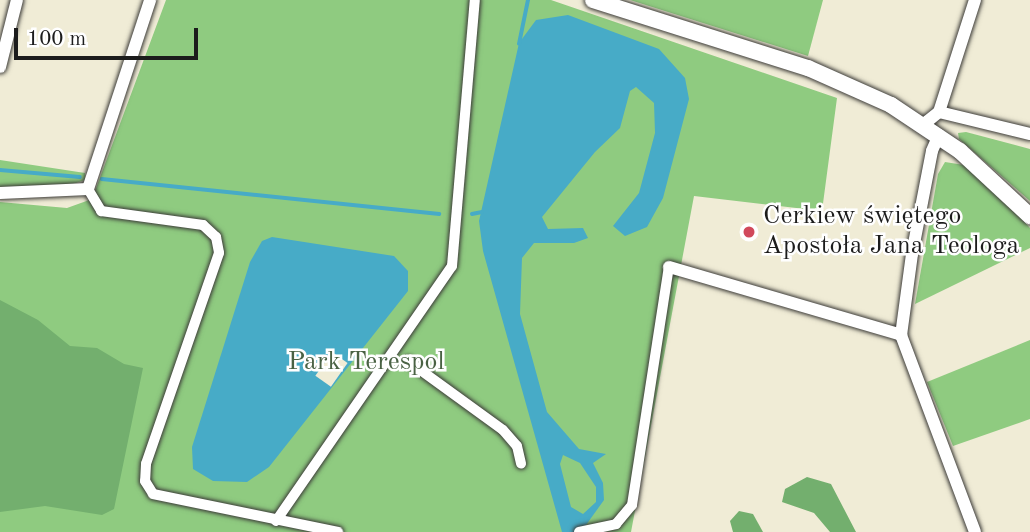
<!DOCTYPE html>
<meta charset="utf-8">
<style>
body{margin:0}
#map{position:relative;width:1030px;height:532px;overflow:hidden;background:#f0ecd6;font-family:"Old Standard TT",serif}
div>[style]{position:absolute}
[style*='--x']{left:calc(var(--x)*1px);top:calc(var(--y)*1px);width:calc(var(--w)*1px);rotate:calc(var(--a)*1deg)}
.green>*{inset:0;background:#8fcb80}
.forest>*{inset:0;background:#73af6e}
.water>*{inset:0;background:#47abc7}
.pier>*{inset:0;background:#f0ecd6;transform-origin:0 0}
.stream>*{height:3.5px;margin:-1.75px;padding:0 1.75px;transform-origin:1.75px;border-radius:1.75px;background:#47abc7}
.roads{filter:drop-shadow(0 0 2px #3c3b38) drop-shadow(0 0 2px #3c3b38)}
.pedestrian>*{height:10px;margin:-5px;padding:0 5px;transform-origin:5px;border-radius:5px;background:#fff}
.minor>*{height:12px;margin:-6px;padding:0 6px;transform-origin:6px;border-radius:6px;background:#fff}
.tertiary>*{height:16px;margin:-8px;padding:0 8px;transform-origin:8px;border-radius:8px;background:#fff}
.dots>*{width:19px;height:19px;translate:-50% -50%;box-sizing:border-box;border:4px solid #fff;border-radius:50%}
span{translate:-50% -50%;white-space:nowrap;text-align:center;line-height:1.15;-webkit-text-stroke:5px #fff;paint-order:stroke}
.poi-label{font-size:26px;color:#1c1c1c}
.left{translate:0 -50%;text-align:left}
.park-label{font-size:26px;color:#4a6244}
.scale{position:absolute;left:14px;top:28px;width:184px;height:32px;box-sizing:border-box;border:4px solid #1c1c1c;border-top:0;padding-left:9px;font-size:21px;line-height:24px;white-space:nowrap;color:#1c1c1c;-webkit-text-stroke:5px #fff;paint-order:stroke}
</style>
<div id="map">
<div class="green">
<div style="clip-path:polygon(166px 0,551px 0,837px 98px,822px 211px,694px 196px,631px 532px,0 532px,0 202px,67px 208px,92px 199px)"></div>
<div style="clip-path:polygon(630px 0,823px 0,808px 56px)"></div>
<div style="clip-path:polygon(966px 132px,1030px 149px,1030px 201px,959px 139px,958px 133px)"></div>
<div style="clip-path:polygon(0 160px,85px 173px,85px 180px,61px 188px,0 187px)"></div>
<div style="clip-path:polygon(945px 162px,964px 165px,1023px 220px,1030px 228px,1030px 248px,915px 304px,938px 174px)"></div>
<div style="clip-path:polygon(1030px 340px,1030px 419px,953px 446px,927px 382px)"></div>
</div>
<div class="forest">
<div style="clip-path:polygon(0 300px,38px 320px,70px 346px,97px 348px,124px 364px,143px 368px,114px 509px,102px 515px,45px 506px,0 512px)"></div>
<div style="clip-path:polygon(807px 477px,831px 484px,856px 532px,830px 532px,814px 513px,782px 502px,785px 489px)"></div>
<div style="clip-path:polygon(739px 511px,753px 514px,763px 532px,733px 532px,730px 521px)"></div>
</div>
<div class="water">
<div style="clip-path:polygon(evenodd,568px 15px,659px 49px,685px 78px,689px 99px,663px 198px,647px 227px,625px 236px,613px 226px,639px 193px,655px 133px,654px 103px,636px 87px,630px 91px,620px 128px,595px 152px,542px 217px,548px 229px,583px 228px,588px 238px,574px 243px,534px 243px,522px 258px,520px 314px,547px 412px,579px 449px,606px 454px,593px 463px,603px 483px,604px 500px,581px 532px,562px 532px,483px 251px,479px 221px,519px 43px,536px 20px,568px 15px,563px 455px,580px 463px,596px 487px,596px 502px,583px 514px,571px 507px,560px 464px,563px 455px)"></div>
<div style="clip-path:polygon(272px 237px,394px 256px,408px 271px,408px 291px,269px 467px,247px 482px,213px 481px,193px 469px,192px 447px,250px 262px,262px 241px)"></div>
</div>
<div class="pier">
<div style="left:332px;top:352px;width:19px;height:29px;rotate:35deg"></div>
</div>
<div class="stream">
<div style="--x:519;--y:44;--w:45;--a:-78.4"></div>
<div style="--x:0;--y:170;--w:80;--a:5"></div>
<div style="--x:102;--y:179;--w:339;--a:5.9"></div>
<div style="--x:472;--y:214;--w:10;--a:-11"></div>
</div>
<div class="roads">
<div class="pedestrian">
<div style="--x:88;--y:189;--w:26;--a:59"></div>
<div style="--x:101;--y:211;--w:103;--a:7.8"></div>
<div style="--x:203;--y:225;--w:18;--a:43"></div>
<div style="--x:216;--y:237;--w:16;--a:79"></div>
<div style="--x:219;--y:253;--w:223;--a:109.1"></div>
<div style="--x:146;--y:464;--w:17;--a:93"></div>
<div style="--x:145;--y:481;--w:15;--a:58"></div>
<div style="--x:153;--y:494;--w:189;--a:11.6"></div>
<div style="--x:408;--y:361;--w:117;--a:36"></div>
<div style="--x:503;--y:430;--w:21;--a:49"></div>
<div style="--x:517;--y:446;--w:18;--a:77"></div>
<div style="--x:276;--y:521;--w:310;--a:-55.4"></div>
<div style="--x:452;--y:266;--w:267;--a:-85.1"></div>
<div style="--x:579;--y:532;--w:38;--a:-12"></div>
<div style="--x:616;--y:524;--w:25;--a:-50"></div>
<div style="--x:632;--y:505;--w:241;--a:-81.2"></div>
</div>
<div class="minor">
<div style="--x:0;--y:67;--w:69;--a:-75.8"></div>
<div style="--x:939;--y:112;--w:94;--a:13.6"></div>
<div style="--x:924;--y:124;--w:19;--a:-39"></div>
<div style="--x:939;--y:112;--w:118;--a:-72.2"></div>
<div style="--x:939;--y:135;--w:17;--a:114"></div>
<div style="--x:932;--y:151;--w:105;--a:101"></div>
<div style="--x:912;--y:254;--w:82;--a:97.7"></div>
<div style="--x:901;--y:335;--w:210;--a:69.4"></div>
<div style="--x:0;--y:193;--w:88;--a:-2.6"></div>
<div style="--x:88;--y:189;--w:199;--a:-71.8"></div>
<div style="--x:669;--y:267;--w:242;--a:16.3"></div>
</div>
<div class="tertiary">
<div style="--x:593;--y:0;--w:225;--a:17.6"></div>
<div style="--x:808;--y:68;--w:91;--a:24"></div>
<div style="--x:891;--y:105;--w:83;--a:33.7"></div>
<div style="--x:960;--y:151;--w:96;--a:42.9"></div>
</div>
</div>
<div class="dots">
<div style="left:749px;top:232px;background:#d1495b"></div>
</div>
<div class="poi-label">
<span class="left" style="left:763px;top:232px">Cerkiew świętego<br>Apostoła Jana Teologa</span>
</div>
<div class="park-label">
<span style="left:366px;top:363px">Park Terespol</span>
</div>
<div class="scale">100 m</div>
</div>
